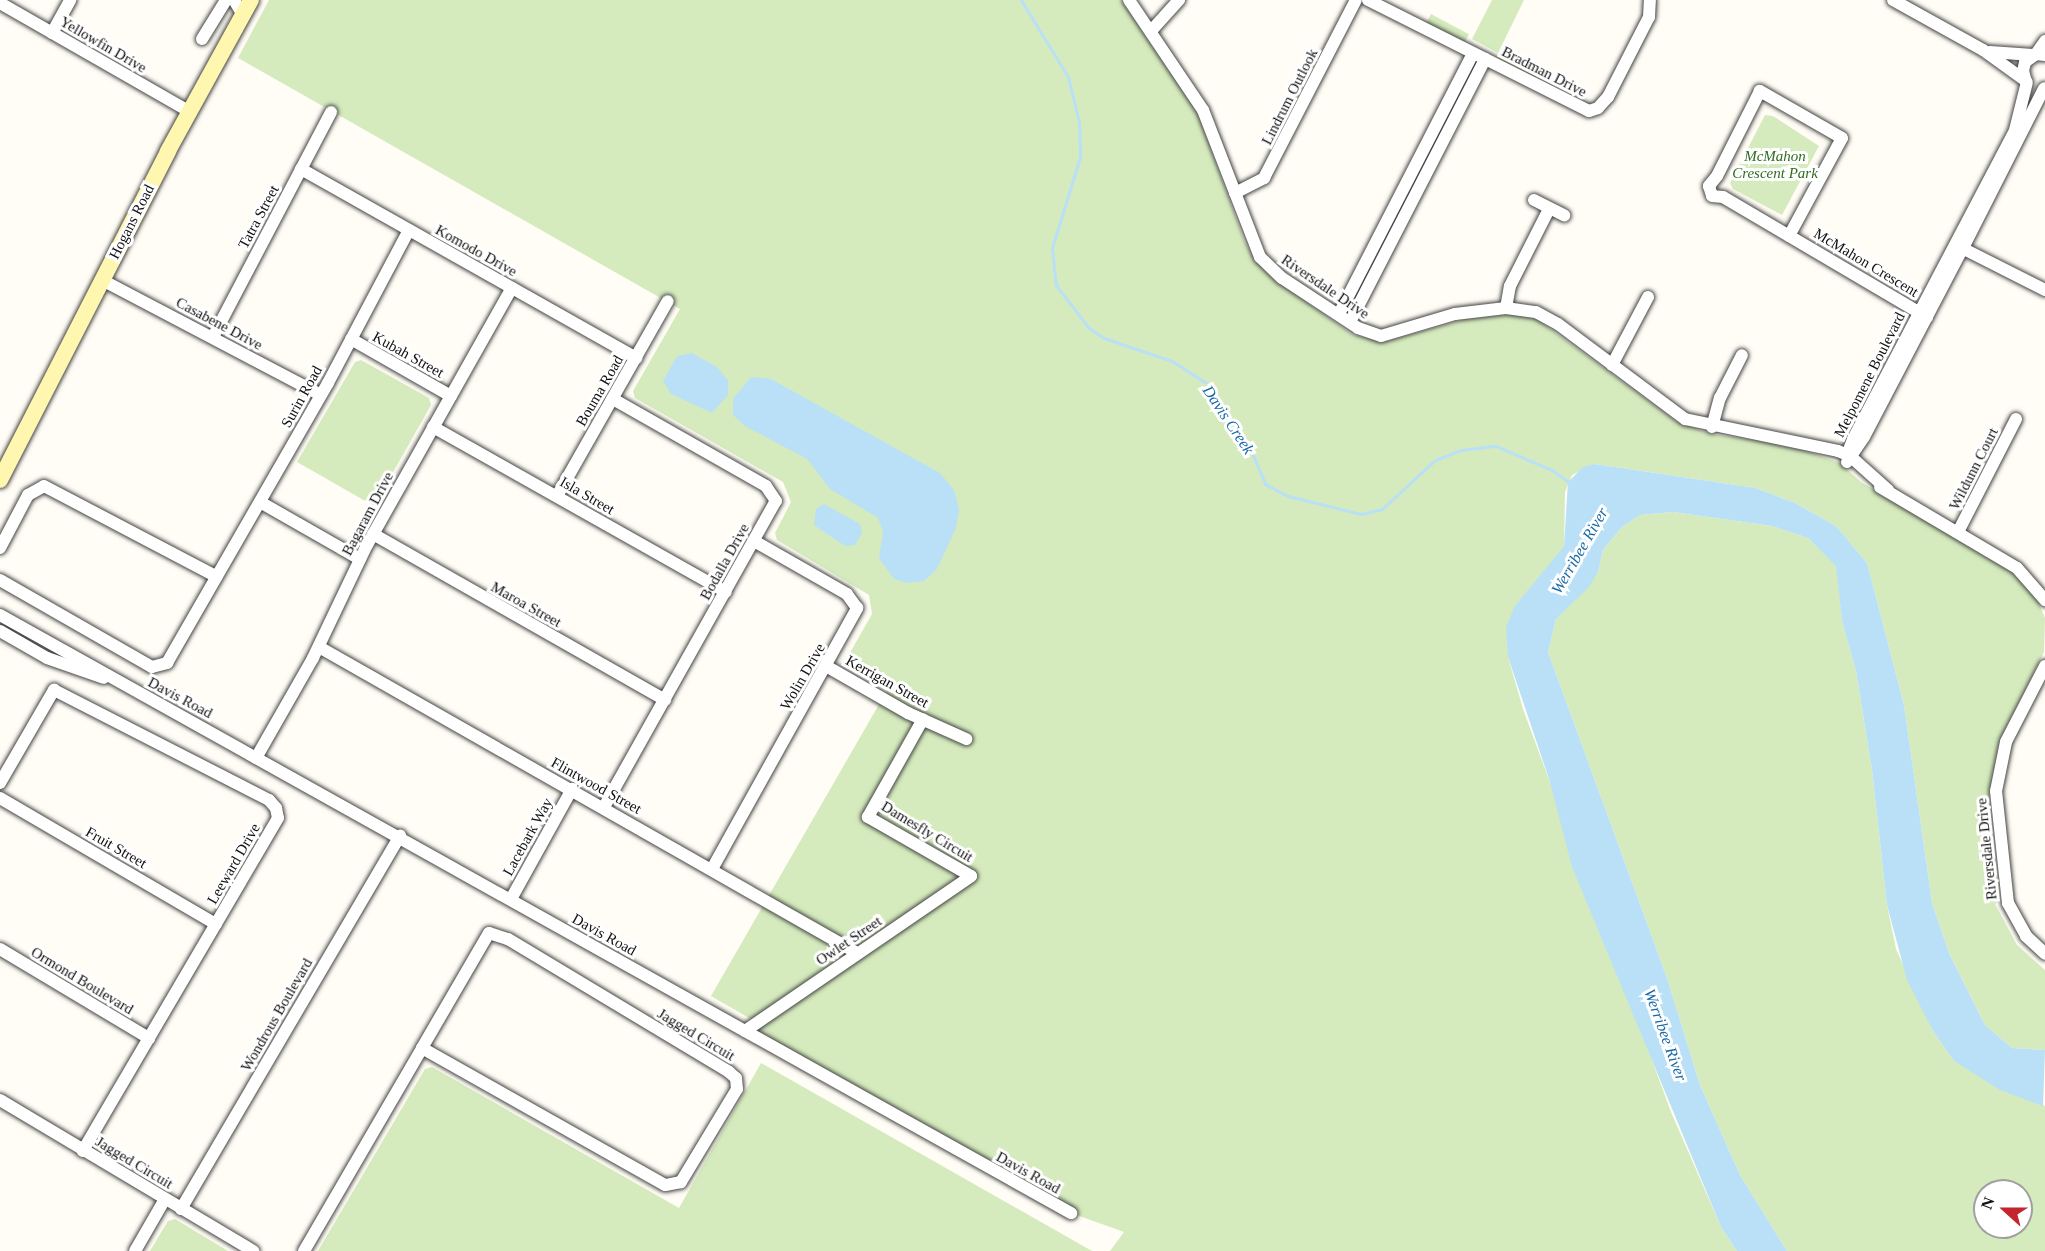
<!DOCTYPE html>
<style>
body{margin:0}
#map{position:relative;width:2045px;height:1251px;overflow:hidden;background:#fffdf5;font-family:Georgia,serif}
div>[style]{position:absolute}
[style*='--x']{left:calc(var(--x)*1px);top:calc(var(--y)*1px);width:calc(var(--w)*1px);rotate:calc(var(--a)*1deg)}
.green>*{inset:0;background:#d5ebbd;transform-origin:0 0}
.water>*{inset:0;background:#b9e0f7}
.stream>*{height:3px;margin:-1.5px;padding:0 1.5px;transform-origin:1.5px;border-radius:1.5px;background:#b9e0f7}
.roads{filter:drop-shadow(0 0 2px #444) drop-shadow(0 0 2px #444)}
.street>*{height:12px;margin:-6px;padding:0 6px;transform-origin:6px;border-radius:6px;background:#fff}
.secondary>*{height:16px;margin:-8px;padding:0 8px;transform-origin:8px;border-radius:8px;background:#fff6b0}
span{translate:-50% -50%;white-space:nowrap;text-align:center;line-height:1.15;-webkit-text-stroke:6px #fff;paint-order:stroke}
.street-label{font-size:15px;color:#111}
.park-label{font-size:15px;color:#2f6b1f;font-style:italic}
.water-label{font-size:16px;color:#1768a6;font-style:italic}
.north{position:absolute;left:1973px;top:1179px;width:60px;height:60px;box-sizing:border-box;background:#fff;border:2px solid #a0a0a0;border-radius:50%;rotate:291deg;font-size:16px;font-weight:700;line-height:24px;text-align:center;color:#111}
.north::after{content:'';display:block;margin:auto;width:21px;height:27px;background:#c4262e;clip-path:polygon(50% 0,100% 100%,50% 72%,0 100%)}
</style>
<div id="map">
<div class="green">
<div style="clip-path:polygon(269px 0,1121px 0,1198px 114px,1244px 240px,1255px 261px,1276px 281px,1353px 335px,1384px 342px,1467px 319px,1513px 314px,1538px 320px,1677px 422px,1711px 434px,1789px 445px,1840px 463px,1861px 482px,2013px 573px,2036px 597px,2045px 618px,2044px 652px,1999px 742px,1989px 794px,2000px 901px,1995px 904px,2017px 945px,2045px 970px,2045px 1050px,2012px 1048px,1985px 1025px,1949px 953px,1932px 903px,1904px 705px,1867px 563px,1836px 526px,1795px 503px,1756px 488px,1595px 464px,1572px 475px,1565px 492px,1564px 546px,1552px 562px,1508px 657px,1523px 709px,1671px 1112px,1721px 1227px,1737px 1251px,1110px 1251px,1124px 1232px,1071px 1213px,745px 1031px,756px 1022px,711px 996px,889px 687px,849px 664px,847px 658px,872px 614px,869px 595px,777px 540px,775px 533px,791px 502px,783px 482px,635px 398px,633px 391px,680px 309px,238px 58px)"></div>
<div style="clip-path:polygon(1492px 0,1524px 0,1498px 53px,1472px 39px)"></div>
<div style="left:1431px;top:14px;width:43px;height:10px;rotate:28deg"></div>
<div style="clip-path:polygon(1500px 53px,1538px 73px,1535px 78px,1497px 59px)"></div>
<div style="clip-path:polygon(1765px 115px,1773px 116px,1819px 146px,1782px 215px,1733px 189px,1730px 183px)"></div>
<div style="clip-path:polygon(361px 360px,429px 398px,431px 405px,374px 506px,297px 462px,355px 362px)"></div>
<div style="clip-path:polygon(evenodd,1673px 512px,1772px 526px,1808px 538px,1837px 566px,1842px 621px,1856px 671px,1872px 770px,1887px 905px,1896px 949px,1933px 1031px,1954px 1061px,2045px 1106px,2045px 1251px,1787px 1251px,1740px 1175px,1700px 1085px,1667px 978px,1548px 652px,1556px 619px,1598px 572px,1603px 550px,1622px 527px,1640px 515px,1673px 512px,1985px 1191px,2021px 1191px,2021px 1227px,1985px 1227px,1985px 1191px)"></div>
<div style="clip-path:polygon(761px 1063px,1092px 1251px,318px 1251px,425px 1069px,432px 1067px,679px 1208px)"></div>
<div style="clip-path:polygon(175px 1219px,228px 1251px,150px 1251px,168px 1221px)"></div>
</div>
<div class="water">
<div style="clip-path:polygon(692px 353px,717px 367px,728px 380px,728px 395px,712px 413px,671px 394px,663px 381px,677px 356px)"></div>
<div style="clip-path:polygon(751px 377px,771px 379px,940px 473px,954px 490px,959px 509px,956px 528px,937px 569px,924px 581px,907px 583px,894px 579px,879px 558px,883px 532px,878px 518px,830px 489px,807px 459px,745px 426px,733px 415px,733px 399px)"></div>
<div style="clip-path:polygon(1595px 464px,1756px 488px,1795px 503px,1836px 526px,1867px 563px,1904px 705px,1932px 903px,1949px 953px,1985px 1025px,2012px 1048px,2045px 1050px,2043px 1106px,2000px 1090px,1954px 1061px,1933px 1031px,1907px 980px,1887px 905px,1872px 770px,1856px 671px,1842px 621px,1836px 566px,1808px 538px,1772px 526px,1673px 512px,1640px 515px,1622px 527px,1603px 550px,1598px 572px,1589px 587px,1556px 619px,1548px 652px,1667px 978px,1700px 1085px,1740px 1175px,1787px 1251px,1737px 1251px,1721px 1227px,1572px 867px,1549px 779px,1508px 657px,1506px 627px,1515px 606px,1564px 546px,1568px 482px,1583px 467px)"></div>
<div style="clip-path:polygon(824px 504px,860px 524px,862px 533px,855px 545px,845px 546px,814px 525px,816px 509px)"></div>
</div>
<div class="stream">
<div style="--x:1021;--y:0;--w:90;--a:58.6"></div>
<div style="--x:1068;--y:77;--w:46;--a:76.3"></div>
<div style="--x:1079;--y:122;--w:35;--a:88"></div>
<div style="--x:1080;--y:157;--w:95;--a:107.1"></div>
<div style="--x:1052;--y:248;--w:37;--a:84"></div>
<div style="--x:1056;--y:285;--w:53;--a:52.7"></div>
<div style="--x:1088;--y:327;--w:19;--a:35"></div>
<div style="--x:1104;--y:338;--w:72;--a:18.7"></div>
<div style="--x:1172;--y:361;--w:43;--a:32.6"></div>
<div style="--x:1208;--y:384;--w:77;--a:56.7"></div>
<div style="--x:1250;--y:448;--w:39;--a:67"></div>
<div style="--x:1265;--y:484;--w:26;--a:28"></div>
<div style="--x:1288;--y:496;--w:75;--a:13.9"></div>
<div style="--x:1361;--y:514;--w:22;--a:-13"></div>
<div style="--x:1382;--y:509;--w:72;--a:-42.8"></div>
<div style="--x:1435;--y:460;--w:28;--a:-21"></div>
<div style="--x:1461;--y:450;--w:35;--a:-7"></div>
<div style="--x:1496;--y:446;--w:61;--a:23.2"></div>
<div style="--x:1552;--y:470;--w:22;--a:36"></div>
</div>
<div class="roads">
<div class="street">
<div style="--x:234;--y:0;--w:17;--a:59"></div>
<div style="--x:1129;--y:0;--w:133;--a:56.1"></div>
<div style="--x:1203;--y:110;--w:158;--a:68.8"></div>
<div style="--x:1260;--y:257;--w:30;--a:44"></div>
<div style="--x:1282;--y:278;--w:91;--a:33.3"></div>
<div style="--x:1358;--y:328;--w:24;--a:19"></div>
<div style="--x:1381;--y:336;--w:77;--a:-16.6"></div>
<div style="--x:1455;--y:314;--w:51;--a:-6.7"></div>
<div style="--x:1506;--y:308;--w:30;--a:8"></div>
<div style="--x:1536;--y:312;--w:25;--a:29"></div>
<div style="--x:1558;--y:324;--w:159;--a:36.8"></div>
<div style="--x:1685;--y:419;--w:156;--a:11.8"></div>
<div style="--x:1838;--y:451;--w:13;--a:23"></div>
<div style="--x:1850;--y:456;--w:51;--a:41.8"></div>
<div style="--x:1368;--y:0;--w:247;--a:26.7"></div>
<div style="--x:1589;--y:111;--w:9;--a:-18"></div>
<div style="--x:1598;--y:108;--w:15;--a:-48"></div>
<div style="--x:1608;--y:97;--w:90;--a:-62.9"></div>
<div style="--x:1649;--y:17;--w:17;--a:-87"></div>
<div style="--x:1893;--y:0;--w:103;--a:29.1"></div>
<div style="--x:1983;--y:50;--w:53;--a:35.8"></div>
<div style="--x:0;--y:3;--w:219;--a:29.8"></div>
<div style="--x:1151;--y:31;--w:42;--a:-47.9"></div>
<div style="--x:52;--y:33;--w:38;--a:-61"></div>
<div style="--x:202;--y:39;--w:46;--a:-58.4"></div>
<div style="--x:1990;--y:52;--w:43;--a:4"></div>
<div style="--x:2036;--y:54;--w:16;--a:-55"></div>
<div style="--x:2026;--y:82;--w:11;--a:-105"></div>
<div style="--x:2023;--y:71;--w:9;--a:-77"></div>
<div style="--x:2025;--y:62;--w:14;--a:-36"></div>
<div style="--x:2036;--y:54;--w:9;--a:6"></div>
<div style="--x:301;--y:169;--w:385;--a:29.4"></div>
<div style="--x:1235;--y:193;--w:33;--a:-27"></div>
<div style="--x:1264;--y:178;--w:200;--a:-62.7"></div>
<div style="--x:1534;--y:200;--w:34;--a:27"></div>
<div style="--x:1789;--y:236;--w:111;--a:-61.6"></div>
<div style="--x:1842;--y:138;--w:95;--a:-150.2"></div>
<div style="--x:1760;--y:91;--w:95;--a:116.8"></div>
<div style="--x:1717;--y:176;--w:13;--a:129"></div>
<div style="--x:1709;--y:186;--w:10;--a:73"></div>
<div style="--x:1712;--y:196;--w:11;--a:5"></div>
<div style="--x:1723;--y:197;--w:237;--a:30.5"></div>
<div style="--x:1956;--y:245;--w:100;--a:26.8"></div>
<div style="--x:102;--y:280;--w:247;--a:27.7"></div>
<div style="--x:1506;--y:308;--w:22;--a:-80"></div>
<div style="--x:1510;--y:286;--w:86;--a:-63.1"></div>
<div style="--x:1339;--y:314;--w:293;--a:-62.8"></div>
<div style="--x:1350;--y:322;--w:296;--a:-62.8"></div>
<div style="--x:213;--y:337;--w:254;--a:-62.3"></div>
<div style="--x:351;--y:339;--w:115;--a:29.7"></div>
<div style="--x:1612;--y:365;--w:77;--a:-62.1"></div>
<div style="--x:433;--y:427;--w:336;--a:29.4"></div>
<div style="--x:1712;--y:427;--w:30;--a:-75"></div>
<div style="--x:1720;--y:398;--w:48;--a:-62.9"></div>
<div style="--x:1847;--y:455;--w:17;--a:-69"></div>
<div style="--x:1853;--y:439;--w:349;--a:-62.3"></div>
<div style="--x:2015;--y:130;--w:49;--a:-76"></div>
<div style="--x:1847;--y:462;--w:30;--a:-56"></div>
<div style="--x:1864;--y:437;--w:213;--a:-62.4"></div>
<div style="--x:1963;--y:248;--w:179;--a:-63.1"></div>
<div style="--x:1880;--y:487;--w:159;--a:30.6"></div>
<div style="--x:2017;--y:568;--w:43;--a:48.8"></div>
<div style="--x:557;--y:496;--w:224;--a:-60.4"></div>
<div style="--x:260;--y:502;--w:115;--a:29.7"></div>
<div style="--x:1958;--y:532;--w:127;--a:-62.8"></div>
<div style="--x:373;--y:534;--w:336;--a:29.6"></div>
<div style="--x:0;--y:548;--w:60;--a:-62.2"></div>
<div style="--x:28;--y:495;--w:18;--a:-29"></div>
<div style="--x:44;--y:486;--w:195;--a:27.7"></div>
<div style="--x:0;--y:580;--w:175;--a:29.8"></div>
<div style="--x:152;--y:667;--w:16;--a:-15"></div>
<div style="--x:167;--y:663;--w:323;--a:-60.1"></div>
<div style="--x:328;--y:383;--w:173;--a:-62.1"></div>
<div style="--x:0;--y:615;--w:1227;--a:29.18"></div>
<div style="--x:0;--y:631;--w:54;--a:29.9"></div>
<div style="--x:47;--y:658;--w:60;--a:19.3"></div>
<div style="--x:319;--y:647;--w:619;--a:29.63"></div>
<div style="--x:826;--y:666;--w:95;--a:29.8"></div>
<div style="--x:908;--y:713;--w:64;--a:24.1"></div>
<div style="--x:2045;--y:666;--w:85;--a:117.2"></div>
<div style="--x:2006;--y:742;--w:50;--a:101.5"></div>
<div style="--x:1996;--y:791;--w:113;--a:83.9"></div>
<div style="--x:2008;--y:903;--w:38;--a:61"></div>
<div style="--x:2026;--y:936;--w:26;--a:43"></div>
<div style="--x:256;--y:758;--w:115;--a:-60.3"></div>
<div style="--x:313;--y:658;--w:125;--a:-64.5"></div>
<div style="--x:367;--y:545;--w:295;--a:-60.6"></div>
<div style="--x:0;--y:783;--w:108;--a:-59.9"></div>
<div style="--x:54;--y:690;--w:242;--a:27.1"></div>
<div style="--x:269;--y:800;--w:11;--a:49"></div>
<div style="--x:276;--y:808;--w:10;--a:79"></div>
<div style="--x:278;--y:818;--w:386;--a:120.4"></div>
<div style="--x:0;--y:798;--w:250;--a:30.3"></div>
<div style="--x:604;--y:807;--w:351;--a:-60.7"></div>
<div style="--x:776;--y:501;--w:18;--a:-124"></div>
<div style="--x:766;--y:486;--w:176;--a:-150.4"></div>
<div style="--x:712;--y:869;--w:299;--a:-60.9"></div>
<div style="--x:857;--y:608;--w:17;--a:-126"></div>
<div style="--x:847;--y:594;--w:107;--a:-150.3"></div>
<div style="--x:511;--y:899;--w:126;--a:-61"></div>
<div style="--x:0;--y:949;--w:174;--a:30.9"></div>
<div style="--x:745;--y:1031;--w:274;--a:-34.4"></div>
<div style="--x:971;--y:876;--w:119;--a:-150.2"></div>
<div style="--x:868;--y:817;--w:112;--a:-60.7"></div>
<div style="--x:0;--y:1100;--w:295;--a:30.8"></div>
<div style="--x:181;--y:1209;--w:433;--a:-59.6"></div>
<div style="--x:135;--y:1251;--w:60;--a:-60"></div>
<div style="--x:304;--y:1251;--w:235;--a:-59.8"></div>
<div style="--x:422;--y:1048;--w:133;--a:-59.8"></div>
<div style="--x:489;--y:933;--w:20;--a:18"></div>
<div style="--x:508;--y:939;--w:258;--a:31"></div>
<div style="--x:729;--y:1072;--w:9;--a:41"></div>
<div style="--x:736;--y:1078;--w:11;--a:85"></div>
<div style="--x:737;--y:1089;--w:109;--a:121.1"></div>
<div style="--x:681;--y:1182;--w:16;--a:169"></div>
<div style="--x:665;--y:1185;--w:279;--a:-150.6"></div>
</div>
<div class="secondary">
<div style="--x:0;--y:480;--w:369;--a:-62.9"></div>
<div style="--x:168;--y:151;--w:172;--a:-61.2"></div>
</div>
</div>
<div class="street-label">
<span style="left:103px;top:45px;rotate:30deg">Yellowfin Drive</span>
<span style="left:1544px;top:72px;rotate:27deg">Bradman Drive</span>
<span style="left:1290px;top:97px;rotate:-63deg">Lindrum Outlook</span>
<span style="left:259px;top:217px;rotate:-62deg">Tatra Street</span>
<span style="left:132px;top:222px;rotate:-63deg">Hogans Road</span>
<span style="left:476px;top:251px;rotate:29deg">Komodo Drive</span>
<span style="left:1866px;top:263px;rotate:31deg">McMahon Crescent</span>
<span style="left:1325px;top:287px;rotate:34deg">Riversdale Drive</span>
<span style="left:219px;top:324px;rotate:28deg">Casabene Drive</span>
<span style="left:408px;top:355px;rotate:29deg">Kubah Street</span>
<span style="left:1870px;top:375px;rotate:-63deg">Melpomene Boulevard</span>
<span style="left:600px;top:391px;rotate:-60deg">Bouma Road</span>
<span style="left:302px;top:397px;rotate:-61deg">Surin Road</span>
<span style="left:1974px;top:469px;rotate:-63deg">Wildunn Court</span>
<span style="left:587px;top:496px;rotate:30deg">Isla Street</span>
<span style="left:368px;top:514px;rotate:-62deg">Bagaram Drive</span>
<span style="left:725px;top:562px;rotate:-61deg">Bodalla Drive</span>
<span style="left:526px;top:605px;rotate:29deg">Maroa Street</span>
<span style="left:803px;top:677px;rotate:-60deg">Wolin Drive</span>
<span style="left:887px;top:682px;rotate:29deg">Kerrigan Street</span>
<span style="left:180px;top:698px;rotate:28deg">Davis Road</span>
<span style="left:596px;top:786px;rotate:29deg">Flintwood Street</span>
<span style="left:927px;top:832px;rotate:31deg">Damesfly Circuit</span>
<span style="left:528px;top:837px;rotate:-61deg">Lacebark Way</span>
<span style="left:116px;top:848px;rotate:30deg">Fruit Street</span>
<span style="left:1987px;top:849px;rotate:-96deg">Riversdale Drive</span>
<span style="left:234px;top:864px;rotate:-60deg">Leeward Drive</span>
<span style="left:604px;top:935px;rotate:29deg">Davis Road</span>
<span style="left:849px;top:941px;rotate:-34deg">Owlet Street</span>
<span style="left:82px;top:981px;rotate:31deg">Ormond Boulevard</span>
<span style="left:277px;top:1015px;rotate:-60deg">Wondrous Boulevard</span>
<span style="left:696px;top:1035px;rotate:31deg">Jagged Circuit</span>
<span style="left:134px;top:1163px;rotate:31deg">Jagged Circuit</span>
<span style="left:1028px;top:1173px;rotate:29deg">Davis Road</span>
</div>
<div class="park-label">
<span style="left:1775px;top:165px">McMahon<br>Crescent Park</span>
</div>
<div class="water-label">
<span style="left:1228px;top:420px;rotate:56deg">Davis Creek</span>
<span style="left:1580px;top:551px;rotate:-60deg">Werribee River</span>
<span style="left:1665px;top:1035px;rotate:70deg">Werribee River</span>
</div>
<div class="north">N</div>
</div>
